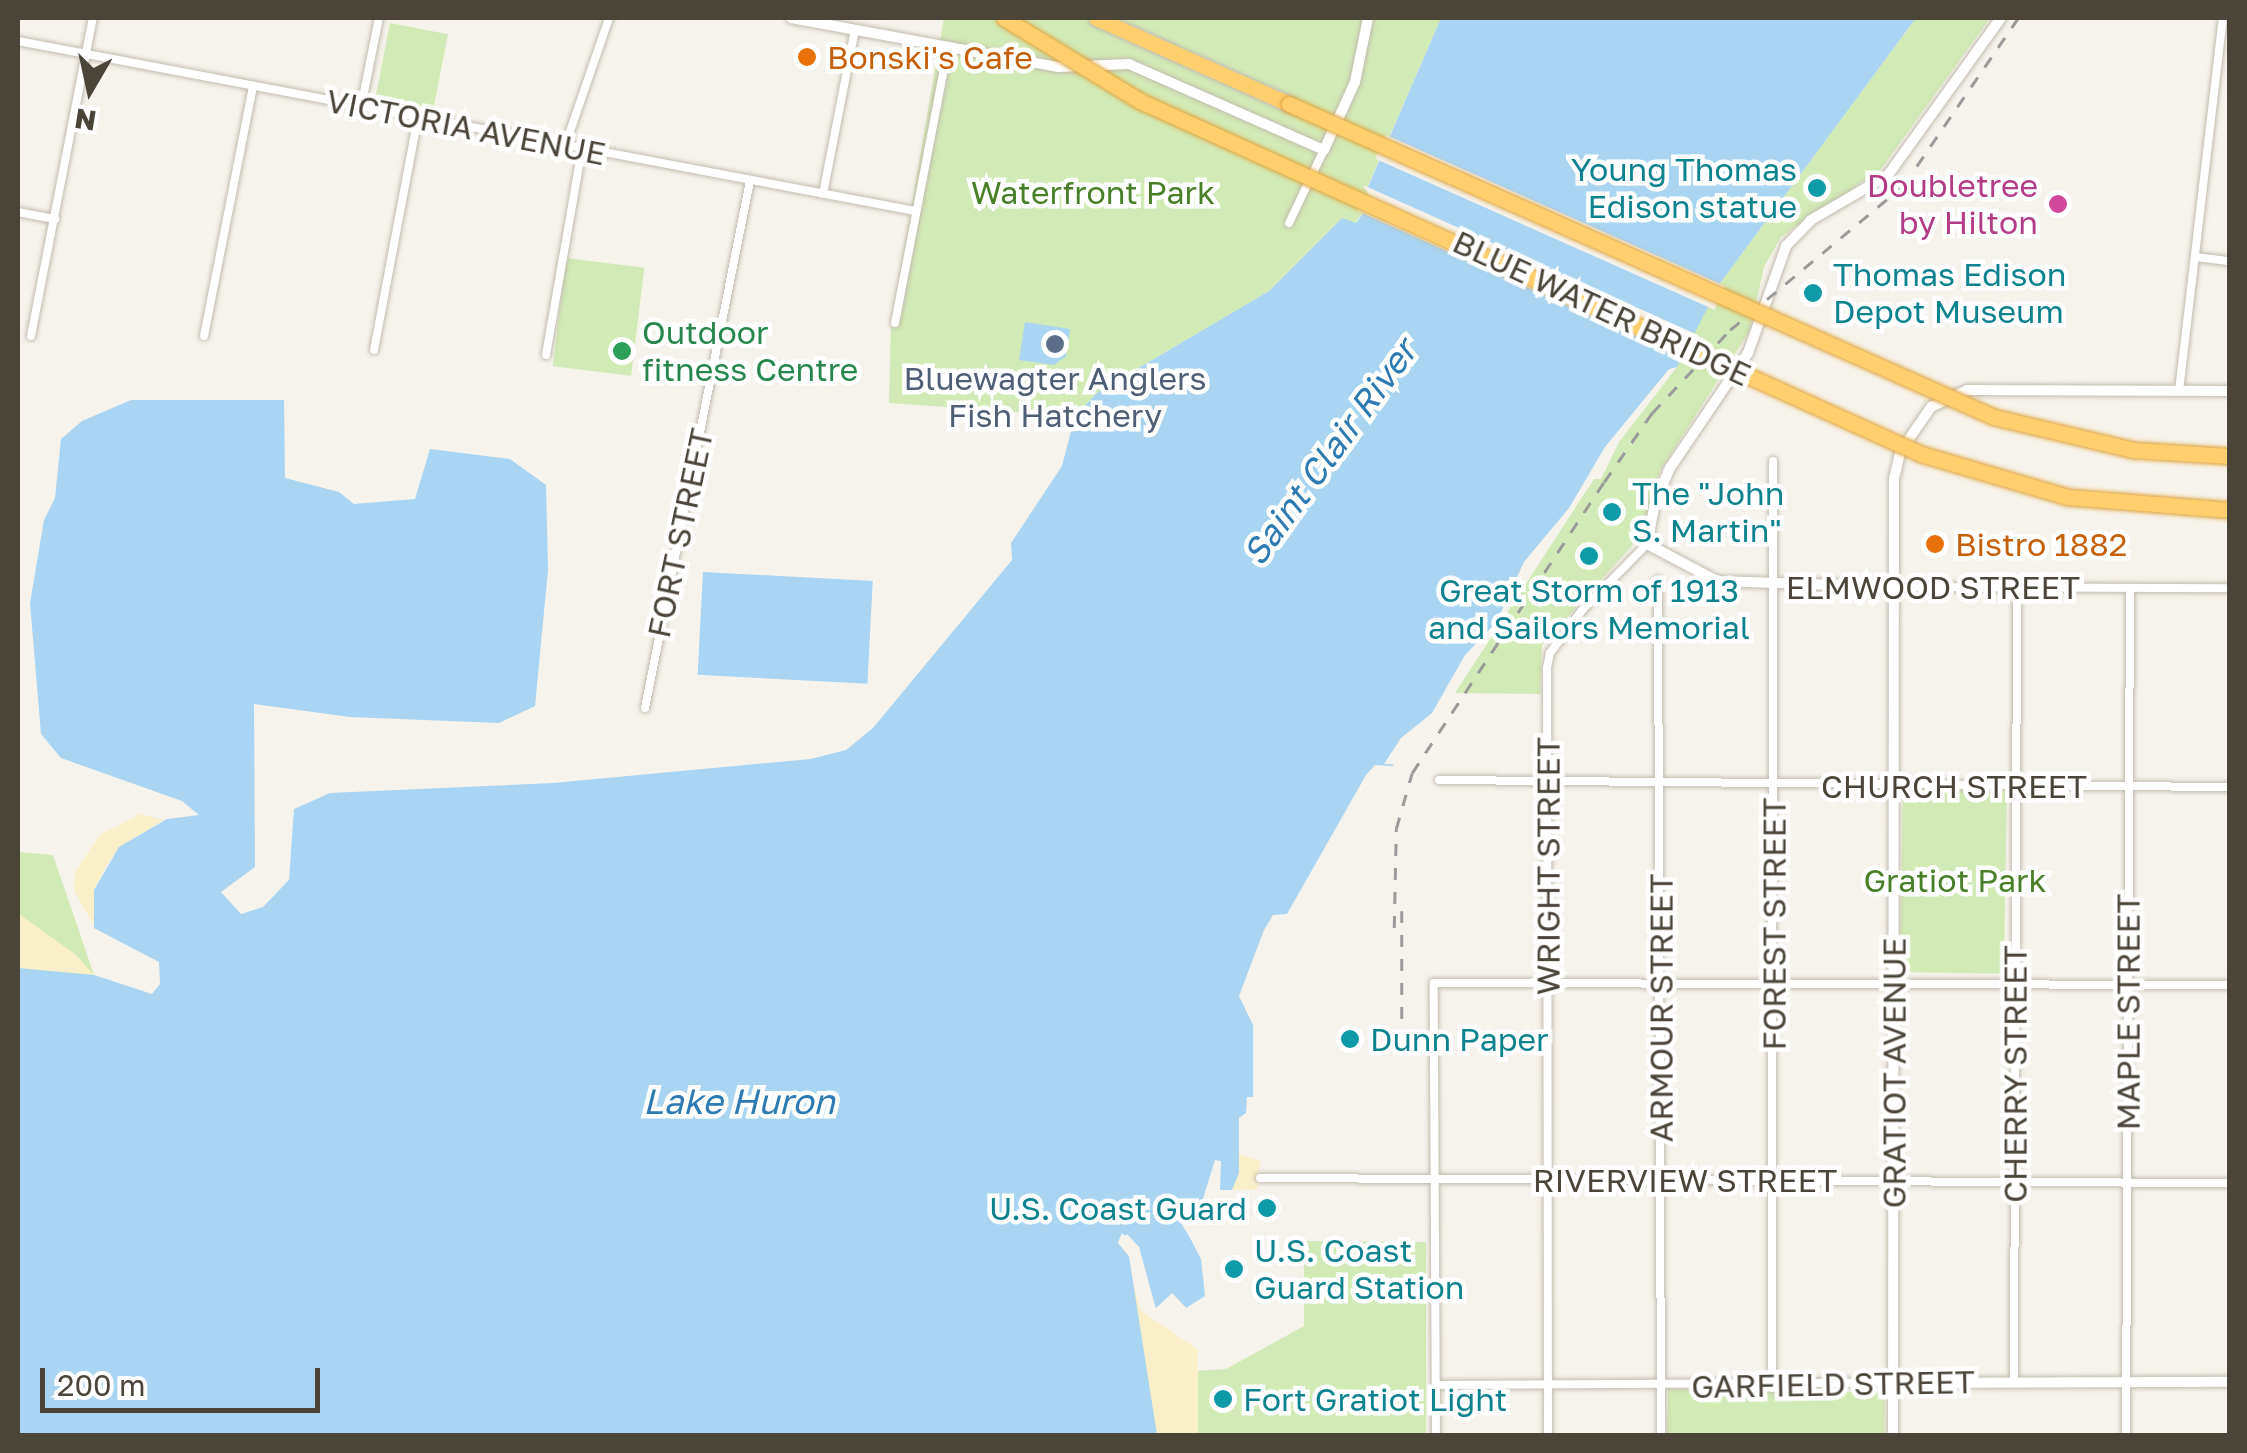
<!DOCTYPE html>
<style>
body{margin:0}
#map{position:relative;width:2247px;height:1453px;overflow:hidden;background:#f6f3ec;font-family:"Golos Text",sans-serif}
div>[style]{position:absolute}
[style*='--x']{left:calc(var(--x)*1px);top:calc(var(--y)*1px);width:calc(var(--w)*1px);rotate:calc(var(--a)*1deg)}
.green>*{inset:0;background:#d2eab5;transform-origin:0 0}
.sand>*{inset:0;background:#f9efc9}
.water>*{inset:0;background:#a9d4f2;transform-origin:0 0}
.pier>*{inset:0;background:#f6f3ec;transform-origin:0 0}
.roads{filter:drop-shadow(0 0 2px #c2bbae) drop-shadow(0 0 2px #c2bbae)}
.minor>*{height:8px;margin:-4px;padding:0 4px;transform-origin:4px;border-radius:4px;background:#fff}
.tertiary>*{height:10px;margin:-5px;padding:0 5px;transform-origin:5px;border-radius:5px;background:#fff}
.motorway>*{height:15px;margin:-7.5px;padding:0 7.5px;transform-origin:7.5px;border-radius:7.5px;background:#ffcf6e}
.rail>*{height:2.5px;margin-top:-1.25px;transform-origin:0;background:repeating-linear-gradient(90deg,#9a9a9a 0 12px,transparent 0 24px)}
.bridges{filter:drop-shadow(0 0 2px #e0a43c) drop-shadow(0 0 2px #e0a43c)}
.motorway-bridge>*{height:15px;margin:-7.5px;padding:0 7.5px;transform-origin:7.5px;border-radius:7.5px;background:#ffcf6e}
.dots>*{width:28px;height:28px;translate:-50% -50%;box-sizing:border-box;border:5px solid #fff;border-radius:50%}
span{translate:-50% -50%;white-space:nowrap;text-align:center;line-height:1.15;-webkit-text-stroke:9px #fff;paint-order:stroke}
.food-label{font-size:32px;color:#c56008}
.left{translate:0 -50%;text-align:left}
.street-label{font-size:32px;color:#4b4439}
.culture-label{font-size:32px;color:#0d838f}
.right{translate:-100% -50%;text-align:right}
.hotel-label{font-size:32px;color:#b23c85}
.park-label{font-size:32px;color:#4a7f2a}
.leisure-label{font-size:32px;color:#27864d}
.service-label{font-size:32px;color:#4e5e75}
.water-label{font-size:35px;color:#2e7ab2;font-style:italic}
.frame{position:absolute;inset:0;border:20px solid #4b4439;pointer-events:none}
.north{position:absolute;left:40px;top:40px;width:100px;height:100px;-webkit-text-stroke:8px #fff;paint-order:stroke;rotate:189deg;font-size:28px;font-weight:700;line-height:40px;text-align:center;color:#4b4439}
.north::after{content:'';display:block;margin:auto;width:35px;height:45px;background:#4b4439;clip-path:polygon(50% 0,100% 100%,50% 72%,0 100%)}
.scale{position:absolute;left:40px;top:1368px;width:280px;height:45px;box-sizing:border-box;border:5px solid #4b4439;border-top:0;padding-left:12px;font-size:30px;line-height:35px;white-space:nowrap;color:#4b4439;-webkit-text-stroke:8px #fff;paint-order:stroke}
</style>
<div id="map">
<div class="green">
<div style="clip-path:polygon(944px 18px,1441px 18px,1367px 188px,1377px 193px,1355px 223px,1342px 218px,1269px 291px,1098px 392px,1075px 416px,889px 403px,891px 325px)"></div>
<div style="clip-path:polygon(1916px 18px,1990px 18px,1881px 169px,1781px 237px,1764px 267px,1750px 330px,1660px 471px,1640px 537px,1542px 645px,1540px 694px,1448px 693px,1721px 282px)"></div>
<div style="left:390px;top:23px;width:59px;height:80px;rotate:11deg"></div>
<div style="left:566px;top:258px;width:79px;height:109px;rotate:7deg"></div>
<div style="left:1903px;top:787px;width:104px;height:185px;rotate:1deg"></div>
<div style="clip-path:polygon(18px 852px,53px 855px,94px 975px,18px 968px)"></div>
<div style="clip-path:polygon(1304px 1241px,1426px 1242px,1426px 1435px,1157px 1435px,1148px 1374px,1226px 1369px,1304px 1326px)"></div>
<div style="left:1668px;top:1389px;width:217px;height:46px;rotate:1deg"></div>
</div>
<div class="sand">
<div style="clip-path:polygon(140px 814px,164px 820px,119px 847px,106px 866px,94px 890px,94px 925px,74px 891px,75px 872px,100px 835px)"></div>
<div style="clip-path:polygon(18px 913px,76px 955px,94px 975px,18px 968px)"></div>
<div style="clip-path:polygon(1234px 1152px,1260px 1161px,1257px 1190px,1221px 1190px)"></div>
<div style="clip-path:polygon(1118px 1242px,1143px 1312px,1198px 1350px,1198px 1435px,1144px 1435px)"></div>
</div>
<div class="water">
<div style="clip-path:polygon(1441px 18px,1916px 18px,1721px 282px,1677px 367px,1593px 473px,1448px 693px,1393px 766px,1375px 765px,1366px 775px,1287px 914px,1273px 915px,1264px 930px,1239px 996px,1253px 1025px,1253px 1097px,1247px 1097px,1246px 1113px,1239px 1118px,1239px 1173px,1232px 1190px,1218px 1190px,1186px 1230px,1201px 1259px,1205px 1296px,1186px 1308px,1172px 1294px,1156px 1309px,1139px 1247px,1127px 1234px,1118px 1243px,1129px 1256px,1157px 1435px,18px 1435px,18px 968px,94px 975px,152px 994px,160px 984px,159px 962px,94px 928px,94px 890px,119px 847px,167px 819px,199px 815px,182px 801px,61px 758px,41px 734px,30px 603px,44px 520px,55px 498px,61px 439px,82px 421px,131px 400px,284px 400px,285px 478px,339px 492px,354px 504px,415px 499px,430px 449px,510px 459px,546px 485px,548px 570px,535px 706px,499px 723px,350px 717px,254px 704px,255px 867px,221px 892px,241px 914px,263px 907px,289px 880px,294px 809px,330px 793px,553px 783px,811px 759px,846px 750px,873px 728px,1012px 560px,1011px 543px,1062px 466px,1075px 416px,1098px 392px,1269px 291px,1342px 218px,1356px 223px,1377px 193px,1367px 189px)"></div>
<div style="clip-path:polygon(1025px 322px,1070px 329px,1066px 356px,1054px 365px,1019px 360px)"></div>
<div style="left:703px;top:572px;width:170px;height:103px;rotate:3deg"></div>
</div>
<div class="pier">
<div style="left:1386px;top:135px;width:371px;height:26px;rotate:24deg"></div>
<div style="clip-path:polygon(1363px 185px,1698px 335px,1687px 359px,1358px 211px,1369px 195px)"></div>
<div style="clip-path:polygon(1677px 367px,1619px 442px,1601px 479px,1594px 479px,1414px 756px,1405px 765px,1384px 764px,1401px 738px,1432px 713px,1465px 655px,1496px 623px,1524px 562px,1569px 508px,1605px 447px,1669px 369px)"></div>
<div style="clip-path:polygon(1215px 1160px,1221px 1161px,1220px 1194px,1190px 1237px,1182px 1225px,1201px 1205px)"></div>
<div style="clip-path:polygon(1122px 1233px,1139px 1247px,1150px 1305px,1156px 1308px,1172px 1293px,1190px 1312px,1170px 1298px,1158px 1313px,1147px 1308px,1134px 1250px,1124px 1238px,1134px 1255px,1144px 1311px,1140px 1310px,1129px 1256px,1118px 1242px)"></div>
</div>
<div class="roads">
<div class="minor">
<div style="--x:18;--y:41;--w:913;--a:10.73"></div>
<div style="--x:361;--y:107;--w:91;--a:-78.6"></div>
<div style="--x:565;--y:146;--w:135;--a:-71"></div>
<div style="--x:823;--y:194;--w:168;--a:-79"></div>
<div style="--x:18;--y:212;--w:38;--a:11"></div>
<div style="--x:1289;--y:223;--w:81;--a:-64.4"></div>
<div style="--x:2195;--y:257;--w:35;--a:7"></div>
<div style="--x:895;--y:323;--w:281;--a:-79.1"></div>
<div style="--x:31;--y:336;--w:324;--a:-79"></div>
<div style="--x:204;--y:336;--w:254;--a:-78.9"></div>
<div style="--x:374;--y:350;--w:236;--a:-79.3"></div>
<div style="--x:546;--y:355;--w:209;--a:-80.1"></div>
<div style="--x:2179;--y:391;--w:376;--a:-83.3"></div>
<div style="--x:1658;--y:580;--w:856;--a:89.8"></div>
<div style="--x:1895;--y:587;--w:335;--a:0.2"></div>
<div style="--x:645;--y:708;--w:537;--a:-78.73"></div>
<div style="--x:1439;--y:780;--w:791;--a:0.51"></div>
<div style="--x:1260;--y:1178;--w:970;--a:0.3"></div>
<div style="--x:2014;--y:1381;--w:793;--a:-89.78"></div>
<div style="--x:1438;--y:1385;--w:455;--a:-0.3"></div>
<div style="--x:1772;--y:1388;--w:927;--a:-89.94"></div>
<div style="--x:1436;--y:1436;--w:453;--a:-90.3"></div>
<div style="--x:1434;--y:983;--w:796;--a:0.14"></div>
<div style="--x:1548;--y:1436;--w:768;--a:-90.07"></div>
<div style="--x:1547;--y:668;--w:15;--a:-79"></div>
<div style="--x:1550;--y:653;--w:55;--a:-53.1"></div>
<div style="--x:1583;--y:609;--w:91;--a:-45.4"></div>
<div style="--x:2126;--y:1436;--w:848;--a:-89.73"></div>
</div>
<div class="tertiary">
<div style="--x:791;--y:18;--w:272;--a:10.4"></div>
<div style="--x:1059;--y:67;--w:70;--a:-2.5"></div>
<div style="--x:1129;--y:64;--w:213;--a:23.8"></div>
<div style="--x:1324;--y:150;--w:75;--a:-65.5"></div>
<div style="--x:1355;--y:82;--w:65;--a:-78.5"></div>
<div style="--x:1895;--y:587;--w:178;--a:-178.1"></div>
<div style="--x:1717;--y:581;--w:79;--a:-152.1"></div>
<div style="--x:1647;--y:544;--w:42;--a:-79"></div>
<div style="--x:1655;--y:503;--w:38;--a:-67"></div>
<div style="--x:1670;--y:468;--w:139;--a:-55.9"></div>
<div style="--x:1748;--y:353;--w:114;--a:-70.4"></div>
<div style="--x:1786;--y:246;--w:36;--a:-46"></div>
<div style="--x:1811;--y:220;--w:89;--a:-30.3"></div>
<div style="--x:1888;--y:175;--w:193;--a:-54.3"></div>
<div style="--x:1893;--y:1383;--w:337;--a:-0.2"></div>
<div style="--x:1893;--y:1436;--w:957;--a:-89.94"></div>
<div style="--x:1894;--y:479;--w:28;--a:-77"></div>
<div style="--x:1900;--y:452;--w:55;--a:-55.4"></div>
<div style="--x:1931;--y:407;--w:40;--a:-25"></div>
<div style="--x:1967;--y:390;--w:263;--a:0.2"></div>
</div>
<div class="motorway">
<div style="--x:1096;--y:18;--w:211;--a:24"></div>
</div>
</div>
<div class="rail">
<div style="--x:1402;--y:911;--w:133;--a:90"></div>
<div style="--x:1394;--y:928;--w:99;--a:-88.8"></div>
<div style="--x:1396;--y:829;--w:58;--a:-74.1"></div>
<div style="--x:1412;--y:773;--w:349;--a:-56.6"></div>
<div style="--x:1604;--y:482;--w:84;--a:-55.2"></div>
<div style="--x:1652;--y:413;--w:114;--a:-46.8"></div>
<div style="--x:1730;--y:330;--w:225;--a:-39.8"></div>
<div style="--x:1903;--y:186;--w:204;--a:-55.6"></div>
</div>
<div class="bridges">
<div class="motorway-bridge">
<div style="--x:1004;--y:18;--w:159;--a:31.4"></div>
<div style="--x:1140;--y:101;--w:857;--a:24.32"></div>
<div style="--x:1921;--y:454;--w:153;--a:16.3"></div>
<div style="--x:2068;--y:497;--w:163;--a:4.6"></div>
<div style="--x:1289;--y:104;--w:771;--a:23.94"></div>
<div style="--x:1994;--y:417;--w:144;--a:13.3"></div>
<div style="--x:2134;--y:450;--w:96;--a:3.6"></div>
</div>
</div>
<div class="dots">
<div style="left:807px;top:57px;background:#e8710a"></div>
<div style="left:1817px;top:188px;background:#0f9aa8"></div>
<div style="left:2058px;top:204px;background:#d1479c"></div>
<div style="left:1813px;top:293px;background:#0f9aa8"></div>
<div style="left:1055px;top:344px;background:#5c6f8a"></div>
<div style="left:622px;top:351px;background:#2e9e5b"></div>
<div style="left:1612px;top:512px;background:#0f9aa8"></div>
<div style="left:1935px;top:544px;background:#e8710a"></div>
<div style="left:1589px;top:556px;background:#0f9aa8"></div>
<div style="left:1350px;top:1039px;background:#0f9aa8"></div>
<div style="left:1267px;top:1208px;background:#0f9aa8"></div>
<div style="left:1234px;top:1269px;background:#0f9aa8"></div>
<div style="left:1223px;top:1399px;background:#0f9aa8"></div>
</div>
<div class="food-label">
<span class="left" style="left:827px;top:57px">Bonski's Cafe</span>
<span class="left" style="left:1955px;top:544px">Bistro 1882</span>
</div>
<div class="street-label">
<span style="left:466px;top:127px;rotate:11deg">VICTORIA AVENUE</span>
<span style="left:1602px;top:308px;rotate:25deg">BLUE WATER BRIDGE</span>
<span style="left:680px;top:533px;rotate:-78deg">FORT STREET</span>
<span style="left:1933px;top:587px">ELMWOOD STREET</span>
<span style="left:1954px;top:786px">CHURCH STREET</span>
<span style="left:1548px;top:866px;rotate:-90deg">WRIGHT STREET</span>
<span style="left:1774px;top:924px;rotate:-90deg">FOREST STREET</span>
<span style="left:1661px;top:1008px;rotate:-90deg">ARMOUR STREET</span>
<span style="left:2128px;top:1012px;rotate:-90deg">MAPLE STREET</span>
<span style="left:1894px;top:1073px;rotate:-90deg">GRATIOT AVENUE</span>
<span style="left:2015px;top:1074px;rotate:-90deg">CHERRY STREET</span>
<span style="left:1685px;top:1180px">RIVERVIEW STREET</span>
<span style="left:1833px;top:1384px;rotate:-1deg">GARFIELD STREET</span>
</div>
<div class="culture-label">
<span class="right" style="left:1797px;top:188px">Young Thomas<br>Edison statue</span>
<span class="left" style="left:1833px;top:293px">Thomas Edison<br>Depot Museum</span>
<span class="left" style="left:1632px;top:512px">The "John<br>S. Martin"</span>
<span style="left:1589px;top:609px">Great Storm of 1913<br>and Sailors Memorial</span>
<span class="left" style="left:1370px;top:1039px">Dunn Paper</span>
<span class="right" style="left:1247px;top:1208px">U.S. Coast Guard</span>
<span class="left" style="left:1254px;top:1269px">U.S. Coast<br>Guard Station</span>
<span class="left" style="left:1243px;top:1399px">Fort Gratiot Light</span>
</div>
<div class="hotel-label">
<span class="right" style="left:2038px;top:204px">Doubletree<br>by Hilton</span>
</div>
<div class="park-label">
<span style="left:1093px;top:192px">Waterfront Park</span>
<span style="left:1955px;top:880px">Gratiot Park</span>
</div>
<div class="leisure-label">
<span class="left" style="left:642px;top:351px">Outdoor<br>fitness Centre</span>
</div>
<div class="service-label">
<span style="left:1055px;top:397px">Bluewagter Anglers<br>Fish Hatchery</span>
</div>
<div class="water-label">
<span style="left:1329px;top:452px;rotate:-54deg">Saint Clair River</span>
<span style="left:739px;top:1101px">Lake Huron</span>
</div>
<div class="frame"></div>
<div class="north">N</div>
<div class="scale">200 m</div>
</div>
